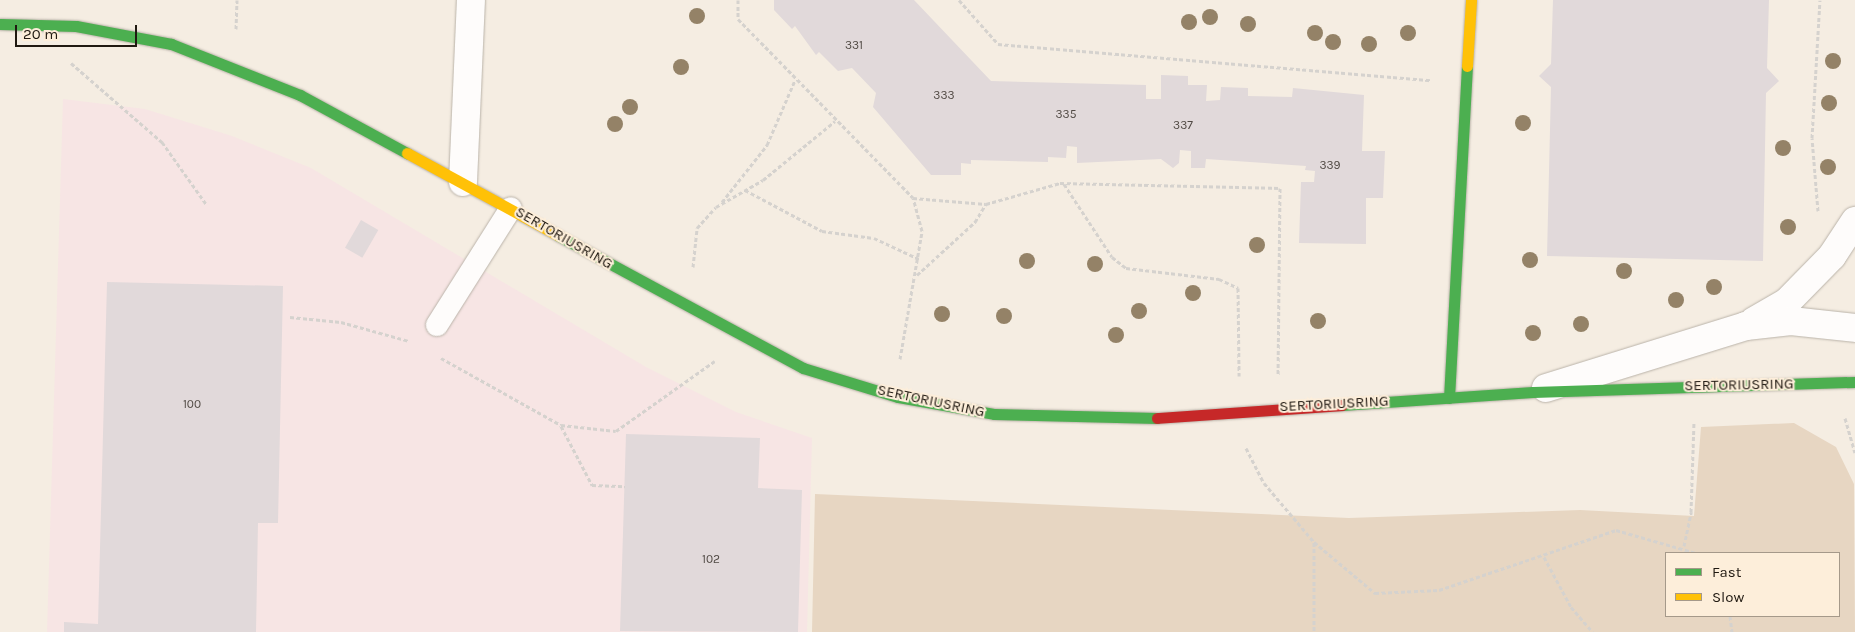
<!DOCTYPE html>
<style>
body{margin:0}
#map{position:relative;width:1855px;height:632px;overflow:hidden;background:#f5ede2;font-family:Karla,sans-serif}
div>[style]{position:absolute}
[style*='--x']{left:calc(var(--x)*1px);top:calc(var(--y)*1px);width:calc(var(--w)*1px);rotate:calc(var(--a)*1deg)}
.commercial>*{inset:0;background:#f7e5e4}
.green>*{inset:0;background:#e7d6c2}
.building>*{inset:0;background:#e1d9da;transform-origin:0 0}
.path>*{height:3px;margin-top:-1.5px;transform-origin:0;background:repeating-linear-gradient(90deg,#d5d2ce 0 4px,transparent 0 6.5px)}
.roads{filter:drop-shadow(0 0 1px #bab3a9) drop-shadow(0 0 1px #bab3a9)}
.lane>*{height:22px;margin:-11px;padding:0 11px;transform-origin:11px;border-radius:11px;background:#fefcfb}
.street>*{height:28px;margin:-14px;padding:0 14px;transform-origin:14px;border-radius:14px;background:#fefcfb}
.fast>*{height:11px;margin:-5.5px;padding:0 5.5px;transform-origin:5.5px;border-radius:5.5px;background:#4caf50}
.slow>*{height:11px;margin:-5.5px;padding:0 5.5px;transform-origin:5.5px;border-radius:5.5px;background:#ffc107}
.jam>*{height:11px;margin:-5.5px;padding:0 5.5px;transform-origin:5.5px;border-radius:5.5px;background:#c62828}
.trees>*{width:16px;height:16px;margin:-8px;border-radius:50%;background:#948267}
span{translate:-50% -50%;white-space:nowrap;text-align:center;line-height:1.15;-webkit-text-stroke:4px #fdeeda;paint-order:stroke}
.number-label{font-size:12px;color:#504943}
.number-label span{-webkit-text-stroke-width:0}
.street-label{font-size:15px;color:#201911}
.legend{position:absolute;left:1665px;top:552px;width:175px;height:65px;box-sizing:border-box;background:#fdeeda;border:1px solid #a5998a;margin:0;padding:6px 9px;list-style:none;font-size:15px;color:#201911}
.legend li{display:flex;align-items:center;gap:10px;height:25px}
.legend b{width:25px;border:1px solid #a5998a}
.scale{position:absolute;left:15px;top:25px;width:122px;height:22px;box-sizing:border-box;border:2px solid #201911;border-top:0;padding-left:6px;font-size:15px;line-height:18px;white-space:nowrap;color:#201911;-webkit-text-stroke:4px #fdeeda;paint-order:stroke}
</style>
<div id="map">
<div class="commercial">
<div style="clip-path:polygon(63px 99px,145px 109px,232px 136px,311px 168px,646px 367px,736px 412px,812px 438px,807px 632px,47px 632px)"></div>
</div>
<div class="green">
<div style="clip-path:polygon(evenodd,1794px 423px,1836px 447px,1854px 484px,1855px 632px,812px 632px,815px 494px,1349px 518px,1580px 510px,1694px 516px,1701px 427px,1794px 423px,1666px 553px,1839px 553px,1839px 616px,1666px 616px,1666px 553px)"></div>
</div>
<div class="building">
<div style="clip-path:polygon(774px 0,914px 0,991px 81px,1146px 85px,1146px 99px,1161px 99px,1161px 75px,1188px 76px,1188px 85px,1207px 85px,1206px 101px,1220px 100px,1221px 87px,1248px 88px,1248px 96px,1292px 97px,1293px 88px,1364px 95px,1362px 151px,1385px 151px,1383px 198px,1366px 198px,1366px 244px,1299px 243px,1301px 182px,1314px 182px,1315px 171px,1305px 170px,1306px 166px,1206px 159px,1205px 168px,1191px 168px,1191px 151px,1180px 150px,1179px 163px,1173px 168px,1161px 159px,1077px 163px,1077px 147px,1067px 146px,1066px 158px,1048px 157px,1048px 162px,971px 160px,971px 164px,961px 163px,961px 175px,931px 175px,873px 107px,876px 93px,852px 68px,838px 71px,819px 52px,816px 55px,795px 26px,792px 29px,774px 10px)"></div>
<div style="clip-path:polygon(1553px 0,1769px 0,1767px 68px,1779px 81px,1766px 93px,1763px 261px,1547px 256px,1551px 87px,1539px 76px,1551px 64px)"></div>
<div style="left:361px;top:220px;width:20px;height:32px;rotate:30deg"></div>
<div style="clip-path:polygon(107px 282px,283px 286px,278px 523px,258px 523px,256px 632px,64px 632px,64px 622px,98px 624px)"></div>
<div style="clip-path:polygon(626px 434px,760px 438px,758px 488px,802px 490px,798px 632px,620px 631px)"></div>
</div>
<div class="path">
<div style="--x:738;--y:0;--w:19;--a:90"></div>
<div style="--x:738;--y:19;--w:250;--a:45.6"></div>
<div style="--x:913;--y:198;--w:73;--a:4.7"></div>
<div style="--x:986;--y:204;--w:77;--a:-15.8"></div>
<div style="--x:1060;--y:183;--w:220;--a:1.3"></div>
<div style="--x:1280;--y:188;--w:187;--a:90.6"></div>
<div style="--x:959;--y:0;--w:59;--a:48.4"></div>
<div style="--x:998;--y:44;--w:434;--a:4.8"></div>
<div style="--x:236;--y:29;--w:29;--a:-88"></div>
<div style="--x:71;--y:63;--w:121;--a:41"></div>
<div style="--x:162;--y:142;--w:76;--a:54.6"></div>
<div style="--x:1064;--y:184;--w:87;--a:56.7"></div>
<div style="--x:1112;--y:257;--w:18;--a:38"></div>
<div style="--x:1126;--y:268;--w:94;--a:6.7"></div>
<div style="--x:1219;--y:279;--w:21;--a:25"></div>
<div style="--x:1238;--y:288;--w:88;--a:89.3"></div>
<div style="--x:745;--y:190;--w:87;--a:28"></div>
<div style="--x:822;--y:231;--w:52;--a:7.7"></div>
<div style="--x:874;--y:238;--w:50;--a:25"></div>
<div style="--x:722;--y:202;--w:73;--a:-51.7"></div>
<div style="--x:767;--y:145;--w:71;--a:-66.7"></div>
<div style="--x:1818;--y:211;--w:73;--a:-94.7"></div>
<div style="--x:1812;--y:138;--w:138;--a:-86.7"></div>
<div style="--x:693;--y:267;--w:39;--a:-84"></div>
<div style="--x:697;--y:228;--w:28;--a:-48"></div>
<div style="--x:716;--y:207;--w:54;--a:-29.9"></div>
<div style="--x:763;--y:180;--w:93;--a:-39.3"></div>
<div style="--x:917;--y:275;--w:79;--a:-42.4"></div>
<div style="--x:975;--y:222;--w:21;--a:-59"></div>
<div style="--x:290;--y:317;--w:51;--a:5.6"></div>
<div style="--x:341;--y:322;--w:71;--a:15.6"></div>
<div style="--x:441;--y:358;--w:137;--a:29.2"></div>
<div style="--x:561;--y:425;--w:55;--a:6.2"></div>
<div style="--x:616;--y:431;--w:121;--a:-35.3"></div>
<div style="--x:900;--y:359;--w:130;--a:-80.2"></div>
<div style="--x:922;--y:231;--w:34;--a:-105"></div>
<div style="--x:1845;--y:418;--w:36;--a:74"></div>
<div style="--x:561;--y:426;--w:67;--a:62.3"></div>
<div style="--x:592;--y:485;--w:33;--a:2"></div>
<div style="--x:1246;--y:448;--w:39;--a:63"></div>
<div style="--x:1264;--y:483;--w:77;--a:49.7"></div>
<div style="--x:1314;--y:542;--w:90;--a:90"></div>
<div style="--x:1314;--y:542;--w:80;--a:39.9"></div>
<div style="--x:1375;--y:593;--w:64;--a:-2.7"></div>
<div style="--x:1439;--y:590;--w:187;--a:-18.7"></div>
<div style="--x:1616;--y:530;--w:83;--a:16"></div>
<div style="--x:1684;--y:546;--w:35;--a:-78"></div>
<div style="--x:1691;--y:512;--w:89;--a:-88.1"></div>
<div style="--x:1544;--y:557;--w:57;--a:61.6"></div>
<div style="--x:1571;--y:607;--w:33;--a:49"></div>
<div style="--x:1730;--y:616;--w:16;--a:83"></div>
</div>
<div class="roads">
<div class="lane">
<div style="--x:437;--y:325;--w:138;--a:-57.7"></div>
</div>
<div class="street">
<div style="--x:463;--y:182;--w:182;--a:-87.5"></div>
<div style="--x:1754;--y:321;--w:39;--a:-30"></div>
<div style="--x:1788;--y:301;--w:63;--a:-45.6"></div>
<div style="--x:1832;--y:256;--w:42;--a:-56.7"></div>
<div style="--x:1546;--y:388;--w:209;--a:-17.2"></div>
<div style="--x:1746;--y:326;--w:45;--a:-6.3"></div>
<div style="--x:1791;--y:321;--w:64;--a:6.2"></div>
</div>
<div class="fast">
<div style="--x:0;--y:24;--w:76;--a:1.5"></div>
<div style="--x:76;--y:26;--w:97;--a:10.7"></div>
<div style="--x:171;--y:44;--w:139;--a:21.6"></div>
<div style="--x:300;--y:95;--w:122;--a:28.5"></div>
<div style="--x:559;--y:236;--w:277;--a:28.4"></div>
<div style="--x:803;--y:368;--w:99;--a:17"></div>
<div style="--x:898;--y:397;--w:97;--a:10"></div>
<div style="--x:994;--y:414;--w:163;--a:1.4"></div>
<div style="--x:1449;--y:398;--w:332;--a:-86.9"></div>
<div style="--x:1342;--y:405;--w:191;--a:-3.9"></div>
<div style="--x:1533;--y:392;--w:322;--a:-1.8"></div>
</div>
<div class="slow">
<div style="--x:1467;--y:66;--w:66;--a:-86.5"></div>
<div style="--x:407;--y:153;--w:173;--a:28.6"></div>
</div>
<div class="jam">
<div style="--x:1157;--y:418;--w:185;--a:-4"></div>
</div>
</div>
<div class="trees">
<div style="left:697px;top:16px"></div>
<div style="left:1210px;top:17px"></div>
<div style="left:1189px;top:22px"></div>
<div style="left:1248px;top:24px"></div>
<div style="left:1315px;top:33px"></div>
<div style="left:1408px;top:33px"></div>
<div style="left:1333px;top:42px"></div>
<div style="left:1369px;top:44px"></div>
<div style="left:1833px;top:61px"></div>
<div style="left:681px;top:67px"></div>
<div style="left:1829px;top:103px"></div>
<div style="left:630px;top:107px"></div>
<div style="left:1523px;top:123px"></div>
<div style="left:615px;top:124px"></div>
<div style="left:1783px;top:148px"></div>
<div style="left:1828px;top:167px"></div>
<div style="left:1788px;top:227px"></div>
<div style="left:1257px;top:245px"></div>
<div style="left:1530px;top:260px"></div>
<div style="left:1027px;top:261px"></div>
<div style="left:1095px;top:264px"></div>
<div style="left:1624px;top:271px"></div>
<div style="left:1714px;top:287px"></div>
<div style="left:1193px;top:293px"></div>
<div style="left:1676px;top:300px"></div>
<div style="left:1139px;top:311px"></div>
<div style="left:942px;top:314px"></div>
<div style="left:1004px;top:316px"></div>
<div style="left:1318px;top:321px"></div>
<div style="left:1581px;top:324px"></div>
<div style="left:1533px;top:333px"></div>
<div style="left:1116px;top:335px"></div>
</div>
<div class="number-label">
<span style="left:854px;top:46px">331</span>
<span style="left:944px;top:96px">333</span>
<span style="left:1066px;top:115px">335</span>
<span style="left:1183px;top:126px">337</span>
<span style="left:1330px;top:166px">339</span>
<span style="left:192px;top:405px">100</span>
<span style="left:711px;top:560px">102</span>
</div>
<div class="street-label">
<span style="left:564px;top:238px;rotate:30deg">SERTORIUSRING</span>
<span style="left:1739px;top:385px;rotate:-1deg">SERTORIUSRING</span>
<span style="left:931px;top:401px;rotate:12deg">SERTORIUSRING</span>
<span style="left:1334px;top:404px;rotate:-3deg">SERTORIUSRING</span>
</div>
<ul class="legend">
<li><b style="height:6px;background:#4caf50"></b>Fast</li>
<li><b style="height:6px;background:#ffc107"></b>Slow</li>
</ul>
<div class="scale">20 m</div>
</div>
